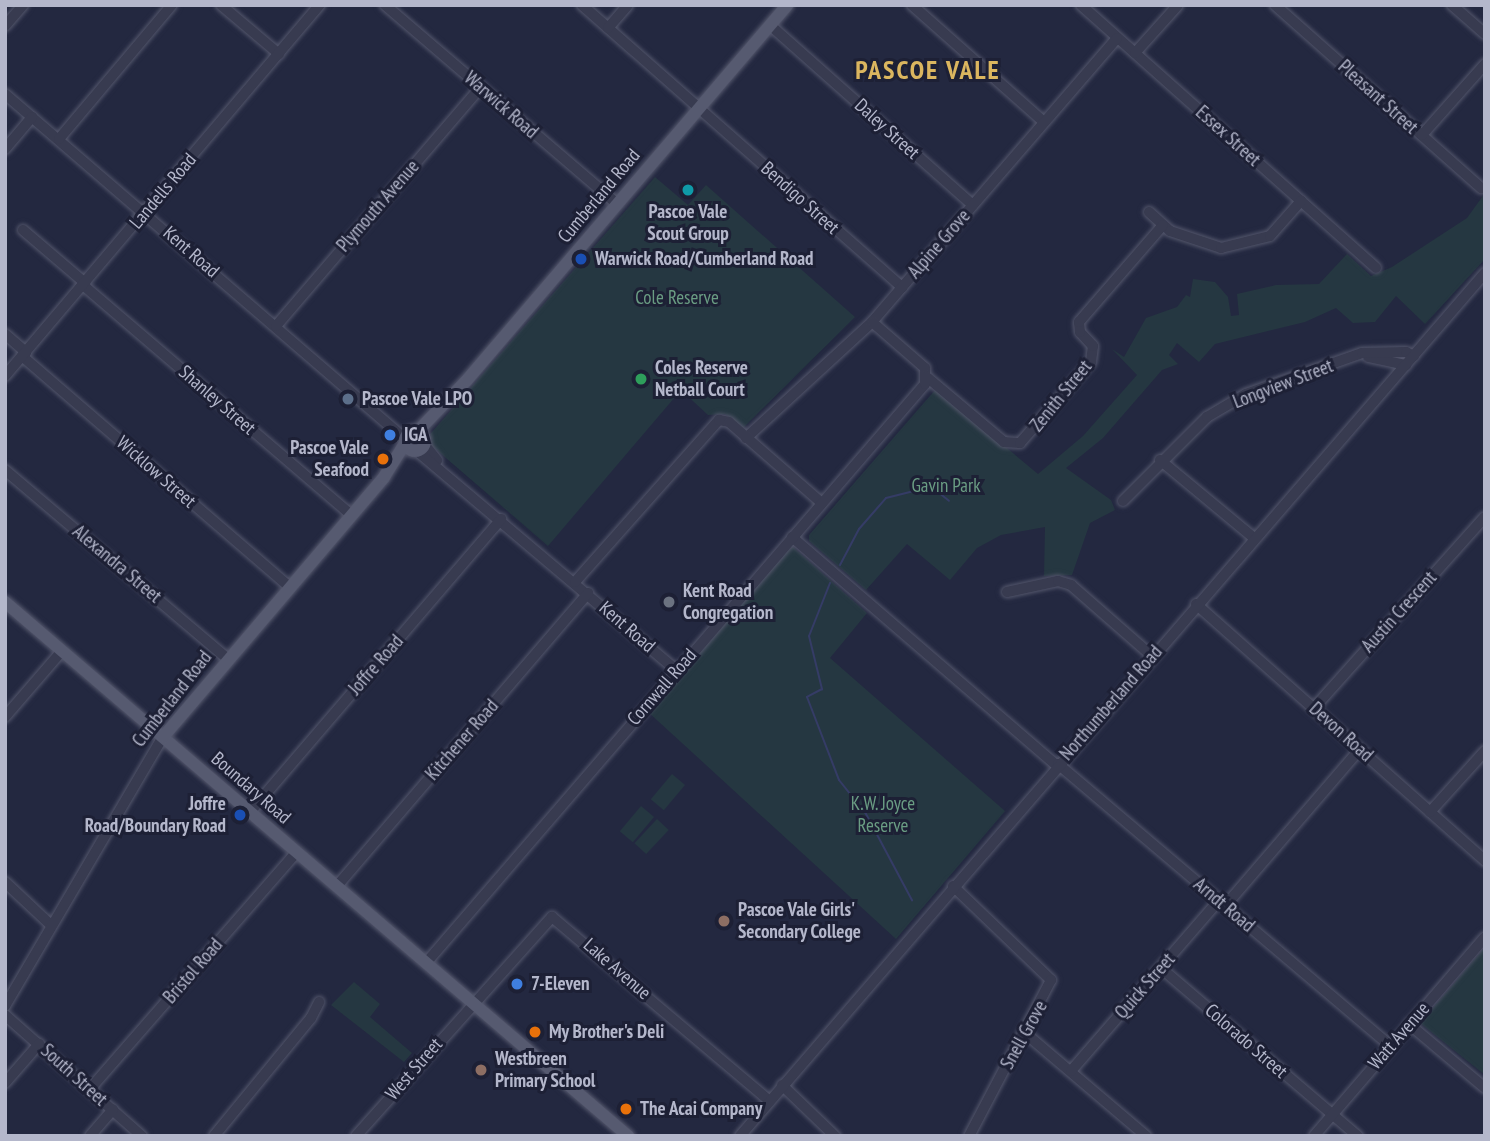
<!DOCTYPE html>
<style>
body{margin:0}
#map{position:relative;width:1490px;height:1141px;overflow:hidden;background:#232840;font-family:"PT Sans Narrow",sans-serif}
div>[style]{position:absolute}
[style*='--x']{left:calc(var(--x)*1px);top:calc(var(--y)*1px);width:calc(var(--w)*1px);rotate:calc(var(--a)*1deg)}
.green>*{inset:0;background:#253741;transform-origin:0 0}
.stream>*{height:2px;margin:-1px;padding:0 1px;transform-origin:1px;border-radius:1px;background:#353c66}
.roads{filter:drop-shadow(0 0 2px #53566b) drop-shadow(0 0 2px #53566b)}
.minor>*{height:10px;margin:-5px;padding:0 5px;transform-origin:5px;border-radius:5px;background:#383b50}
.major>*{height:12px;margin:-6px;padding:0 6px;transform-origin:6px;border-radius:6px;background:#565a70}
.major>.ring{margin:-6px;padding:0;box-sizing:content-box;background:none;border:12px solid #565a70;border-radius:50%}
.dots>*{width:19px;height:19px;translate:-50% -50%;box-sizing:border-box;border:4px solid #1d2035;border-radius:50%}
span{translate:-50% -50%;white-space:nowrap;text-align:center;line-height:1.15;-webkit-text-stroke:6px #1d2035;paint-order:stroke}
.street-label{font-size:19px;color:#b4b7cb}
.poi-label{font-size:19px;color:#b4b7cb;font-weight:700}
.left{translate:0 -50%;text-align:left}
.right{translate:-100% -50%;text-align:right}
.park-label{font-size:19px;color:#6a9d83}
.district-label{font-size:26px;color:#dbb65f;font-weight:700;letter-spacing:2px}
.frame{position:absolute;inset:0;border:7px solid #b4b7cb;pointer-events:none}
</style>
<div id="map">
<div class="green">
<div style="clip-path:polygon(655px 177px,688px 205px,706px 185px,855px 317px,743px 428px,725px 414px,708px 415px,681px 390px,548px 546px,425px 440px)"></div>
<div style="clip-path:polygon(1485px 193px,1485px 259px,1425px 324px,1396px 296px,1375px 322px,1353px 323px,1336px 308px,1305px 322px,1215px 344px,1199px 362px,1177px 343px,1169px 355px,1178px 364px,1162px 370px,1103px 438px,1066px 468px,1111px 500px,1115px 510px,1090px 523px,1072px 575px,1044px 576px,1045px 527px,1001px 535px,977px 548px,950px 580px,907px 544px,866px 590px,809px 541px,809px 535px,936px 389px,1038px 474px,1083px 436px,1137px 375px,1112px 349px,1124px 357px,1146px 318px,1177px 307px,1186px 295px,1190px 297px,1193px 279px,1215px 282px,1228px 297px,1231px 316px,1239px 315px,1237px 294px,1276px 285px,1319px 284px,1347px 254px,1371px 276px,1392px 267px,1467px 218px)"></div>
<div style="clip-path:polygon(792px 546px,867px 613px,830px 658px,1005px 811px,896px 939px,647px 711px)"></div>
<div style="left:672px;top:774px;width:17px;height:33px;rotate:40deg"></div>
<div style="left:641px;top:806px;width:17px;height:33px;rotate:40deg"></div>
<div style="left:657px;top:819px;width:16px;height:33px;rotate:43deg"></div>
<div style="clip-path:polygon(1485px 947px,1485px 1075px,1420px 1023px)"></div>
<div style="clip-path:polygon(354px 982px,380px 1004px,370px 1017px,412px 1053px,404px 1062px,331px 1005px)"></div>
</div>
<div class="stream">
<div style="--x:840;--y:565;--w:41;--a:-62.2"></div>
<div style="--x:859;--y:529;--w:41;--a:-48.9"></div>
<div style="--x:886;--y:498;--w:36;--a:-14"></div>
<div style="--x:921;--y:489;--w:17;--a:10"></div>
<div style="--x:938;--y:492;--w:14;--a:39"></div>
<div style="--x:830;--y:583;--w:57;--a:111.6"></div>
<div style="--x:809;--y:636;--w:55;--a:76.2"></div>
<div style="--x:822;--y:689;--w:17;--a:152"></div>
<div style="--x:807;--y:697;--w:89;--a:68.9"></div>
<div style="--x:839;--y:780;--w:43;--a:51.5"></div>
<div style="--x:866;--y:814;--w:98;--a:61.9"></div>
</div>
<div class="roads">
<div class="minor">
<div style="--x:221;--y:5;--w:76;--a:40.2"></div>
<div style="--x:385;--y:5;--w:306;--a:40.6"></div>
<div style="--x:582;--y:5;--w:427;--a:41.4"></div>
<div style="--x:912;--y:5;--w:176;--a:41.6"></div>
<div style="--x:1081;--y:5;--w:395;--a:41.7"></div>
<div style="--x:1275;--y:5;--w:276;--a:41.6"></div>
<div style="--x:1452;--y:5;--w:44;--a:41.3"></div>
<div style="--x:770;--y:25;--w:271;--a:41.6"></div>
<div style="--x:5;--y:26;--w:28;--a:-49"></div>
<div style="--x:608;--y:28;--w:30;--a:-49"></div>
<div style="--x:1135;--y:53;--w:64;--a:-48.1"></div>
<div style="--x:5;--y:94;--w:528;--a:40.78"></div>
<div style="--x:1422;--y:135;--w:95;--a:-48.4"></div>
<div style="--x:59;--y:139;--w:175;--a:-49.9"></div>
<div style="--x:5;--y:149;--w:42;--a:-49.8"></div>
<div style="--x:1149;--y:212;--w:28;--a:42"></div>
<div style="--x:1170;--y:231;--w:54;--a:18.4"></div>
<div style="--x:1221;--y:248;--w:50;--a:-13.8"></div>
<div style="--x:1270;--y:236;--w:47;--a:-48.5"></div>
<div style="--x:23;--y:230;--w:82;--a:40.5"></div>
<div style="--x:83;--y:285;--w:353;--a:40.6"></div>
<div style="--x:276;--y:326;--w:315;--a:-49.4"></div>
<div style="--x:5;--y:334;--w:28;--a:41"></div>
<div style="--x:22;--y:356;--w:354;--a:40.8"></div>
<div style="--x:1368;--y:357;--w:39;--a:12"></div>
<div style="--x:5;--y:376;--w:487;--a:-49.7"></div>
<div style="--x:928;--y:378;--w:99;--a:40.1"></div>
<div style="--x:1004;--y:442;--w:16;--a:4"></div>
<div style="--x:1020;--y:443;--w:108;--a:-48.8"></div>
<div style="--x:1091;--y:362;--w:16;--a:-83"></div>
<div style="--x:1093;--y:346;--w:19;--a:-133"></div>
<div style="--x:1080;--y:332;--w:10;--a:-96"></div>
<div style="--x:1079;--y:322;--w:128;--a:-49.1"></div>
<div style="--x:746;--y:438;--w:171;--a:-42.6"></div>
<div style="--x:872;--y:322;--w:375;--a:-49.2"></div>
<div style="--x:424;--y:444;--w:21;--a:51"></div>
<div style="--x:417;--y:451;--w:339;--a:40.2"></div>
<div style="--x:1160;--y:460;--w:122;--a:39.7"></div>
<div style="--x:5;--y:470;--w:292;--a:40.3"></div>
<div style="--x:1123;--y:501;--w:119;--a:-45"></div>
<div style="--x:1207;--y:417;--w:45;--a:-30.5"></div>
<div style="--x:1246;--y:394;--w:123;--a:-19.5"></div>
<div style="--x:1362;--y:353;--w:44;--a:-1.3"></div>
<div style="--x:1406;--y:352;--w:9;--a:27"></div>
<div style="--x:792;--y:537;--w:350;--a:40.8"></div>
<div style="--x:575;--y:582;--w:217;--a:-48.4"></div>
<div style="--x:719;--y:420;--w:10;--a:11"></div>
<div style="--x:729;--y:422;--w:123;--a:41.1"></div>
<div style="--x:1007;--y:592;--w:52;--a:-12.2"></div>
<div style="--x:1058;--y:581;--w:14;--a:17"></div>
<div style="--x:1071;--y:585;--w:108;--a:41.2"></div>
<div style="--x:1196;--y:604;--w:387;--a:41.6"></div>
<div style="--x:1314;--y:708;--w:256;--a:-48.2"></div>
<div style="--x:5;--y:717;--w:87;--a:-49.2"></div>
<div style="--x:1058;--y:764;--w:436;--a:40.3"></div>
<div style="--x:250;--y:812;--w:386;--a:-49.4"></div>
<div style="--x:1430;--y:812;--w:82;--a:-48"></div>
<div style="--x:5;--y:882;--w:63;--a:43.1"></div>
<div style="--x:337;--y:886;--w:386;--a:-49.4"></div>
<div style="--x:953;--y:886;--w:136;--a:43.8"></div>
<div style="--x:1051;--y:980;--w:176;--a:117.7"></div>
<div style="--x:1225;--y:906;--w:207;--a:-49.3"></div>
<div style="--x:426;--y:963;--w:764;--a:-49.24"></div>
<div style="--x:925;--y:384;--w:16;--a:-90"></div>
<div style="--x:925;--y:368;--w:70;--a:-139"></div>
<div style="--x:1161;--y:968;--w:259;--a:40.5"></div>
<div style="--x:5;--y:1006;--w:312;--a:-59.6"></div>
<div style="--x:5;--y:1015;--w:183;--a:41.5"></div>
<div style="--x:1409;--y:1024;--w:99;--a:40.1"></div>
<div style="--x:1025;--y:1033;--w:159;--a:40.4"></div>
<div style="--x:1071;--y:1071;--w:225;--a:-49.1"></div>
<div style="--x:5;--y:1083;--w:52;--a:-48.9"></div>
<div style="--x:782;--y:1085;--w:74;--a:43.9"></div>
<div style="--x:90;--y:1089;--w:315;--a:-48.9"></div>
<div style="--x:90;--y:1136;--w:35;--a:-49"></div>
<div style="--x:214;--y:1136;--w:153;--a:-50.6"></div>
<div style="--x:311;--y:1018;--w:18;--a:-63"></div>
<div style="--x:356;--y:1136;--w:294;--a:-48.2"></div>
<div style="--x:552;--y:917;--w:285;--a:40.2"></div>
<div style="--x:740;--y:1136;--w:1140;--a:-49.2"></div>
<div style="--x:1314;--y:1136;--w:262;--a:-49.3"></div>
</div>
<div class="major">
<div class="ring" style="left:405px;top:431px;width:8px;height:8px"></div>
<div style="--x:417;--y:432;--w:72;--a:-46.1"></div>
<div style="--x:467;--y:380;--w:493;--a:-49.5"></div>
<div style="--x:5;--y:602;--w:821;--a:40.6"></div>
<div style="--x:163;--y:737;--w:341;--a:-49.6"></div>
<div style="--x:384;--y:477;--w:40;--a:-58"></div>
</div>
</div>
<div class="dots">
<div style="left:688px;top:190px;background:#0f9aa8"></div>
<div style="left:581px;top:259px;background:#1a4fb4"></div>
<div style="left:641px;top:379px;background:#2e9e5b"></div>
<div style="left:348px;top:399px;background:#5c6f8a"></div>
<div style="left:390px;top:435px;background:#3f7fe0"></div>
<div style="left:383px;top:459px;background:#e8710a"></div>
<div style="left:669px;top:602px;background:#6b7280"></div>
<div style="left:240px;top:815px;background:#1a4fb4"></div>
<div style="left:724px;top:921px;background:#8d6e63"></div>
<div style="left:517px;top:984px;background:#3f7fe0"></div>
<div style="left:535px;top:1032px;background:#e8710a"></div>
<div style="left:481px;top:1070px;background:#8d6e63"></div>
<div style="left:626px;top:1109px;background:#e8710a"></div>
</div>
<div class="street-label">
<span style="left:1378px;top:97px;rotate:42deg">Pleasant Street</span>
<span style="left:501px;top:105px;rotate:41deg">Warwick Road</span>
<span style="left:887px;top:129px;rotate:42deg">Daley Street</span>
<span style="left:1228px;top:136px;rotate:42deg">Essex Street</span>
<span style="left:163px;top:191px;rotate:-50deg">Landells Road</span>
<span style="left:599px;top:196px;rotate:-50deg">Cumberland Road</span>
<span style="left:800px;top:198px;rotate:42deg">Bendigo Street</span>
<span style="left:378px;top:206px;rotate:-49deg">Plymouth Avenue</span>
<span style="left:939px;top:244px;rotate:-49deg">Alpine Grove</span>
<span style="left:191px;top:252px;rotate:41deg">Kent Road</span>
<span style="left:1283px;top:384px;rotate:-21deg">Longview Street</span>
<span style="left:1061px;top:396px;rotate:-51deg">Zenith Street</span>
<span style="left:217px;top:400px;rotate:41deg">Shanley Street</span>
<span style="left:156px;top:472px;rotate:41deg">Wicklow Street</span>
<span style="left:117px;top:564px;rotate:40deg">Alexandra Street</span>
<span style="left:1399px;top:612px;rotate:-48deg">Austin Crescent</span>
<span style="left:627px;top:627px;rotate:41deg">Kent Road</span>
<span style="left:376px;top:665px;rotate:-49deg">Joffre Road</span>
<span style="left:662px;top:687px;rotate:-49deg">Cornwall Road</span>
<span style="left:172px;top:699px;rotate:-52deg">Cumberland Road</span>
<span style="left:1111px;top:703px;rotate:-49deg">Northumberland Road</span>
<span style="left:1341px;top:732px;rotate:42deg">Devon Road</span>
<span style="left:462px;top:740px;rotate:-49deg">Kitchener Road</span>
<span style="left:251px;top:788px;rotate:41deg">Boundary Road</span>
<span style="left:1224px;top:905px;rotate:40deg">Arndt Road</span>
<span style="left:617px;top:969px;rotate:41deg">Lake Avenue</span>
<span style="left:193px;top:971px;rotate:-49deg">Bristol Road</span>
<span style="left:1145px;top:986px;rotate:-49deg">Quick Street</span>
<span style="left:1024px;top:1035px;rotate:-61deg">Snell Grove</span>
<span style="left:1399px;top:1036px;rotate:-49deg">Watt Avenue</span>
<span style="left:1246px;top:1041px;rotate:41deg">Colorado Street</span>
<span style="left:414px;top:1069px;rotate:-49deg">West Street</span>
<span style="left:74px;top:1075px;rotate:42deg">South Street</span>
</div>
<div class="poi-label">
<span style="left:688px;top:223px">Pascoe Vale<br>Scout Group</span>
<span class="left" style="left:595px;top:259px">Warwick Road/Cumberland Road</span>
<span class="left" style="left:655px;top:379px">Coles Reserve<br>Netball Court</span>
<span class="left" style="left:362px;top:399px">Pascoe Vale LPO</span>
<span class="left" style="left:404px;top:435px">IGA</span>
<span class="right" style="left:369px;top:459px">Pascoe Vale<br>Seafood</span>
<span class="left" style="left:683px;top:602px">Kent Road<br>Congregation</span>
<span class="right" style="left:226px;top:815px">Joffre<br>Road/Boundary Road</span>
<span class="left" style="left:738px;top:921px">Pascoe Vale Girls'<br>Secondary College</span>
<span class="left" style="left:531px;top:984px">7-Eleven</span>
<span class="left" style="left:549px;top:1032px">My Brother's Deli</span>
<span class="left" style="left:495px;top:1070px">Westbreen<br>Primary School</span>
<span class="left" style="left:640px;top:1109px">The Acai Company</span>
</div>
<div class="park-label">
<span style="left:677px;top:298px">Cole Reserve</span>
<span style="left:946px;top:486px">Gavin Park</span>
<span style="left:883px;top:815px">K.W. Joyce<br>Reserve</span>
</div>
<div class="district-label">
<span style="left:928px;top:70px">PASCOE VALE</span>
</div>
<div class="frame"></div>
</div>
